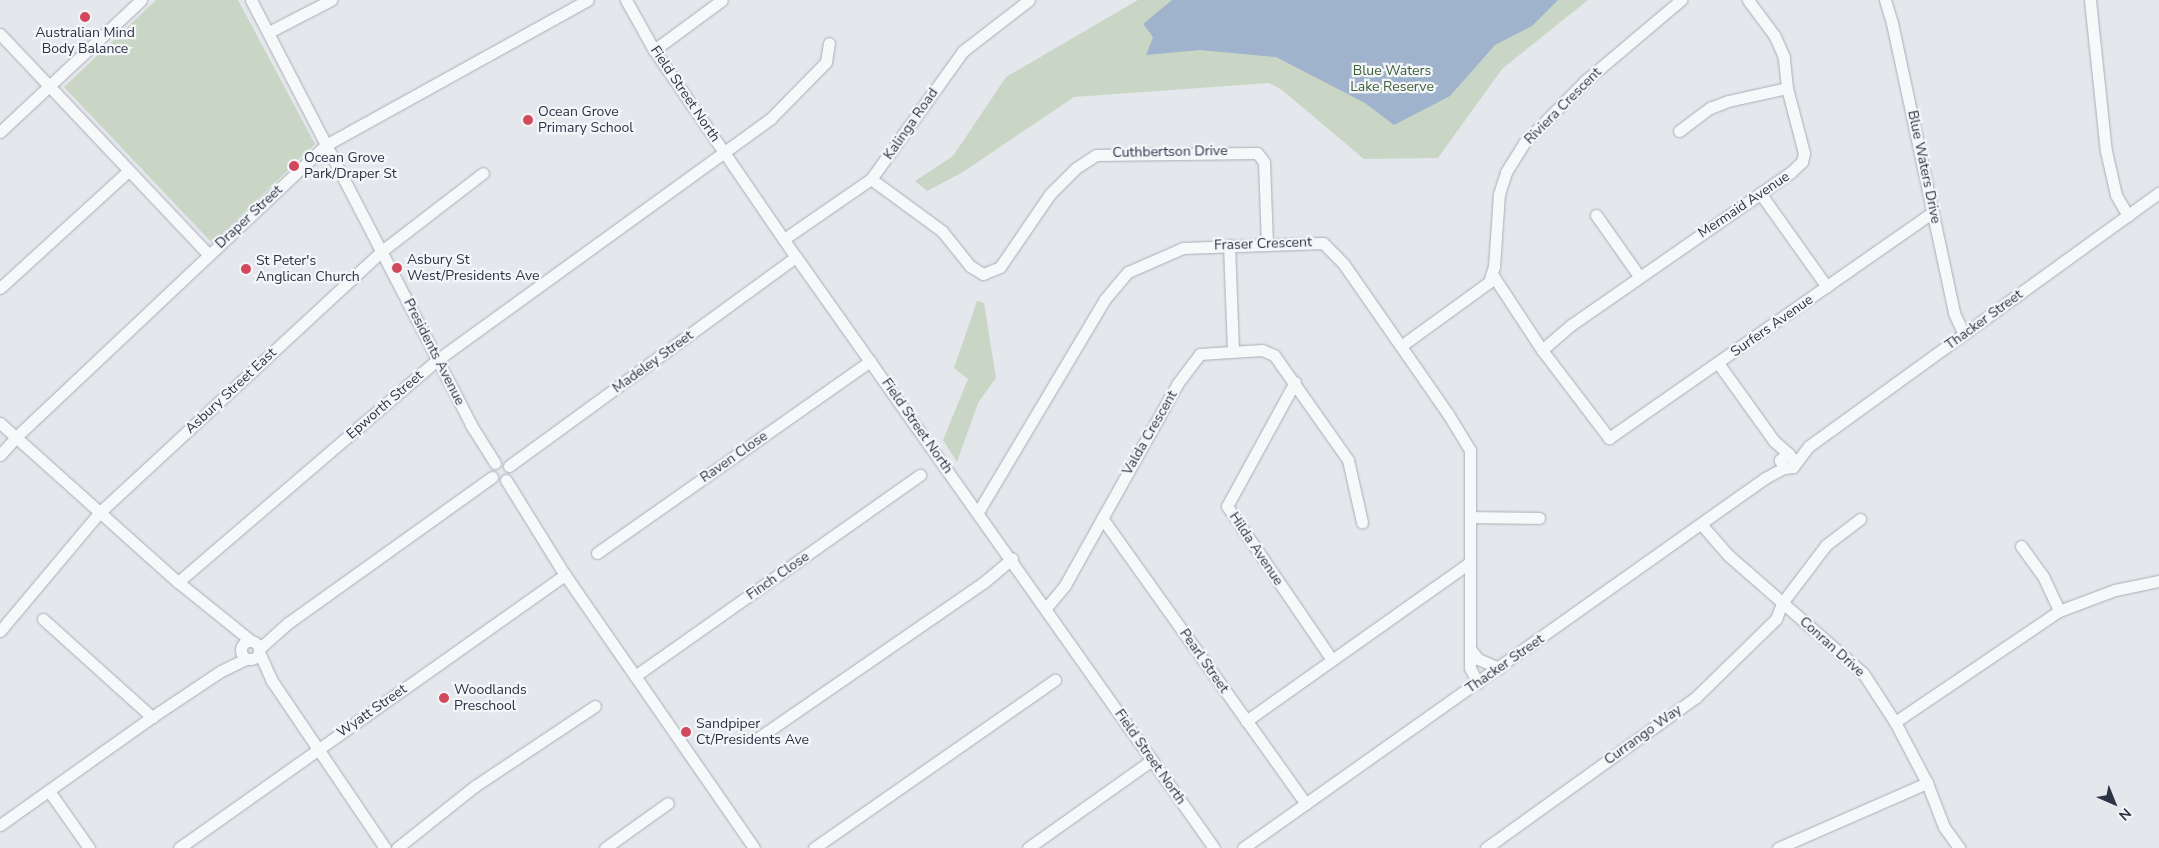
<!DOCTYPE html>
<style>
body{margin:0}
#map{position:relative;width:2159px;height:848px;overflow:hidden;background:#e4e7ec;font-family:"Nunito Sans",sans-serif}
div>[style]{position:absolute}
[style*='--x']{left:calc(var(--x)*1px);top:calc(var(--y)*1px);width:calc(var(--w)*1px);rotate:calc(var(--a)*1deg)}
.green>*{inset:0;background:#c9d6c5}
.water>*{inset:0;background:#9fb4cc}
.roads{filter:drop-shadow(0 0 1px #a9aeb7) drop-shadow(0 0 1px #a9aeb7)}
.minor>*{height:11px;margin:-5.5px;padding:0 5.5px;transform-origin:5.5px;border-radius:5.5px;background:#f7f8fa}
.minor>.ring{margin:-5.5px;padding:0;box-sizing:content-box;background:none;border:11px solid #f7f8fa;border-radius:50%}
.dots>*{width:14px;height:14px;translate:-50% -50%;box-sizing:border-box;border:2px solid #f4f6f9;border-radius:50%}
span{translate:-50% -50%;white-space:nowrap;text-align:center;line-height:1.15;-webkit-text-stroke:4.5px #f4f6f9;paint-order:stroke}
.poi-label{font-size:14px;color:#2b3445}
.left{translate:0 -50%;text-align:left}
.park-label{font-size:14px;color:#3f6138}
.street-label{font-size:14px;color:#2b3445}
.north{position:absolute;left:2089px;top:778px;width:50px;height:50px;-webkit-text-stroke:4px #f4f6f9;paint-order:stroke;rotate:136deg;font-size:14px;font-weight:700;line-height:20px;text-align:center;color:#2b3445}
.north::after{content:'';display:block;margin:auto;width:18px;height:22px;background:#2b3445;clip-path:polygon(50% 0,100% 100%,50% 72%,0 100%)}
</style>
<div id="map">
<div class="green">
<div style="clip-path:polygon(156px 0,238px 0,315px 144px,212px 243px,64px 87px)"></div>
<div style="clip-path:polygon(1138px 0,1588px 0,1502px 69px,1438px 158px,1364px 159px,1282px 90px,1269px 83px,1074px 97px,963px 172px,927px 191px,915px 181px,953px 156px,1006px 77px)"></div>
<div style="clip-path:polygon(977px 301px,984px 303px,996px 378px,978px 403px,957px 462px,943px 440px,968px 379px,954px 368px)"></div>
</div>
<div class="water">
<div style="clip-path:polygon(1172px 0,1558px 0,1532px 26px,1495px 45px,1450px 96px,1394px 125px,1365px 103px,1276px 57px,1200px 50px,1146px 55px,1153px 37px,1143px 24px)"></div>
</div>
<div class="roads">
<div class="minor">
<div style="--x:251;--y:0;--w:479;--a:62.6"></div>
<div style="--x:471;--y:425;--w:45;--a:57.7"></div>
<div style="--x:626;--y:0;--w:57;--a:60.8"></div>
<div style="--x:654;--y:50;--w:251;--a:55.6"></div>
<div style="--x:796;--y:257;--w:724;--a:54.73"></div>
<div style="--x:1885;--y:0;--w:24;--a:73"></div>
<div style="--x:1892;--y:23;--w:297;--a:77.9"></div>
<div style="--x:1954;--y:313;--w:23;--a:65"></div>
<div style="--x:2090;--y:0;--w:152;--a:84"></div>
<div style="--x:2106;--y:151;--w:45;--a:77.2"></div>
<div style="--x:2116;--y:195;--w:24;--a:60"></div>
<div style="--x:269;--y:32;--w:70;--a:-27.3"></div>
<div style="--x:0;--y:34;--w:304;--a:46.6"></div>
<div style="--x:654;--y:50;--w:84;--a:-36.3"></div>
<div style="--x:1679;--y:131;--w:39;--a:-37"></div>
<div style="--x:1710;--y:108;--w:19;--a:-21"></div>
<div style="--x:1728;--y:101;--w:60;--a:-12.4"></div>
<div style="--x:0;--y:132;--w:193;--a:-43.1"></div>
<div style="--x:871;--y:179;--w:88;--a:36.2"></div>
<div style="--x:942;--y:231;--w:45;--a:51.3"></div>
<div style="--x:970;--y:266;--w:15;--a:32"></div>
<div style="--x:983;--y:274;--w:18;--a:-22"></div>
<div style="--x:1000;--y:267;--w:88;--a:-55.6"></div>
<div style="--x:1050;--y:194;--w:37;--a:-45"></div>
<div style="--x:1076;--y:168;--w:24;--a:-33"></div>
<div style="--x:1096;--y:155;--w:161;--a:-0.7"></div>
<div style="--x:1257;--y:153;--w:11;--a:52"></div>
<div style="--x:1264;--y:162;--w:81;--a:87.9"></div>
<div style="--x:1760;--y:193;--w:115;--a:54.5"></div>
<div style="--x:1596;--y:215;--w:75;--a:54.8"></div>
<div style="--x:784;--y:239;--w:106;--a:-34.6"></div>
<div style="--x:871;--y:179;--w:158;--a:-54.3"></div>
<div style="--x:963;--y:51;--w:83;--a:-37.7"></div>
<div style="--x:1229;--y:245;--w:106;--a:87.8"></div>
<div style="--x:1492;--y:274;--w:91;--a:56.7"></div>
<div style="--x:1542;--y:350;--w:111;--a:52.7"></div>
<div style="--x:1609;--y:438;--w:395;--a:-34.9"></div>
<div style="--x:0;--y:288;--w:173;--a:-42.4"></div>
<div style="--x:1401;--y:346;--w:109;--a:-36"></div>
<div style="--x:1489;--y:282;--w:16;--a:-72"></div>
<div style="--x:1494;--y:267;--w:73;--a:-86.1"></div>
<div style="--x:1499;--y:194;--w:23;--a:-72"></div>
<div style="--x:1506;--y:172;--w:34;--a:-58"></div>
<div style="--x:1524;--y:143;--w:87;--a:-45.5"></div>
<div style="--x:1585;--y:81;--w:126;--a:-40.2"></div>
<div style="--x:1542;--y:350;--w:38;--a:-41"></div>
<div style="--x:1571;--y:325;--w:267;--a:-34.8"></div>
<div style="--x:1790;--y:173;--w:16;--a:-43"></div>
<div style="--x:1802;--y:162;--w:9;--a:-77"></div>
<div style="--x:1804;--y:153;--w:67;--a:-104.7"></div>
<div style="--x:1787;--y:88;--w:31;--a:-96"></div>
<div style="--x:1784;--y:57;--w:24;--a:-114"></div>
<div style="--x:1774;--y:35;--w:44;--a:-126.6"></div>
<div style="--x:1718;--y:363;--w:96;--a:54.3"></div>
<div style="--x:1774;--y:441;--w:18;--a:41"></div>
<div style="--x:1295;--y:382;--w:141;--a:118.7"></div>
<div style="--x:1227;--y:506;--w:186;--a:55.7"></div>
<div style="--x:0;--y:423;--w:239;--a:41.8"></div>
<div style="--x:178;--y:582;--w:94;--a:38.9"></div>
<div style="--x:0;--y:455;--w:24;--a:-48"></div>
<div style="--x:16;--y:437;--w:426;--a:-43.3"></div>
<div style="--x:326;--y:145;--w:299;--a:-29"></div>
<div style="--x:1795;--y:462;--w:11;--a:-128"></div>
<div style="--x:1788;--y:453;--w:11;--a:139"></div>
<div style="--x:1780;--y:460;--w:9;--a:63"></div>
<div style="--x:1784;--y:468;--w:9;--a:-6"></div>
<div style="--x:1793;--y:467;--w:26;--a:-53"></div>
<div style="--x:1809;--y:446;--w:432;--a:-35.9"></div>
<div style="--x:509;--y:466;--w:355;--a:-36.1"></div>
<div style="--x:506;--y:480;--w:112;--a:58.2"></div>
<div style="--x:565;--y:575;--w:332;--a:55.3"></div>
<div style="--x:978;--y:512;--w:248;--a:-59.2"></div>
<div style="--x:1105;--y:299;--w:35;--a:-50"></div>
<div style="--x:1128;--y:272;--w:60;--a:-23.6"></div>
<div style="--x:1183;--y:248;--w:140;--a:-2"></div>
<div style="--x:1323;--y:243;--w:28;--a:45"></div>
<div style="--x:1343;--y:263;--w:184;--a:55.2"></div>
<div style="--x:1448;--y:414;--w:42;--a:58.6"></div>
<div style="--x:1470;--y:450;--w:218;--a:90"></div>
<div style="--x:1470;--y:668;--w:17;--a:62"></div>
<div style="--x:1471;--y:517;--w:68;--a:0.8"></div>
<div style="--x:1102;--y:518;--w:351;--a:54.5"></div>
<div style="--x:1701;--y:524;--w:41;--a:48.9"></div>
<div style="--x:1728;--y:555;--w:179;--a:41.2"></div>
<div style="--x:1863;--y:673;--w:59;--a:56.9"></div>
<div style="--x:1895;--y:722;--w:69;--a:62.3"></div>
<div style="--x:1927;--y:783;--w:47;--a:68.9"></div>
<div style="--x:1944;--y:827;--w:26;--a:54"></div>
<div style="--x:2021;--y:546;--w:37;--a:54"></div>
<div style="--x:2043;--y:576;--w:38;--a:65"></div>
<div style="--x:597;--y:553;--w:334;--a:-35.1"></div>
<div style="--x:178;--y:582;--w:341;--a:-40.6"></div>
<div style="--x:437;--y:360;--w:412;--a:-35.9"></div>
<div style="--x:771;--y:118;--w:78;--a:-45.5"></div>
<div style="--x:826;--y:62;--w:19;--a:-81"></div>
<div style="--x:1046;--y:608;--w:30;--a:-50"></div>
<div style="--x:1065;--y:585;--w:231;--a:-60.8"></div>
<div style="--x:1178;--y:383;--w:36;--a:-53"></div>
<div style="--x:1200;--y:354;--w:62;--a:-3.7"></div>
<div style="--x:1262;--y:350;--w:13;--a:23"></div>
<div style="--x:1274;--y:355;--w:128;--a:54.8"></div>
<div style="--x:1348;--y:460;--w:64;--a:77.3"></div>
<div style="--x:43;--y:619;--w:147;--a:42"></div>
<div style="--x:0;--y:631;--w:155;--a:-50"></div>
<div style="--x:100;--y:512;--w:386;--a:-42.8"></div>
<div style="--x:383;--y:250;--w:126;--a:-37.6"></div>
<div class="ring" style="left:241px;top:641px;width:7px;height:7px"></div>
<div style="--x:259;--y:649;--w:39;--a:-42"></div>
<div style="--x:288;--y:623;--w:251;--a:-35.6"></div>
<div style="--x:1470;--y:649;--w:13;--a:51"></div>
<div style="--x:1478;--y:659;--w:23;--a:23"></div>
<div style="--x:259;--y:652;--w:32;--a:66"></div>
<div style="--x:272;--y:681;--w:202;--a:55.9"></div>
<div style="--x:635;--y:676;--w:349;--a:-35.2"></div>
<div style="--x:1246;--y:721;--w:272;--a:-35.3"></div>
<div style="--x:1895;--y:722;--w:198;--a:-34.1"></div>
<div style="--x:2059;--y:611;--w:60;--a:-20.6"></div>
<div style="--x:2115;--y:590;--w:45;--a:-11.6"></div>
<div style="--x:758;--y:738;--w:273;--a:-34.6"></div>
<div style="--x:983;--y:583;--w:38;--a:-40"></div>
<div style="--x:49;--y:791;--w:70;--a:54.9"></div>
<div style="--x:0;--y:825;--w:186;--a:-35.4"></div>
<div style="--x:152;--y:717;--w:83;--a:-33.7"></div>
<div style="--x:221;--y:671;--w:28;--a:-26"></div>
<div style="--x:179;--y:848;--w:473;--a:-35.3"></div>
<div style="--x:397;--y:848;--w:100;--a:-38.5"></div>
<div style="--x:475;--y:786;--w:144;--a:-33.7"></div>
<div style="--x:605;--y:848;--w:77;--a:-35.5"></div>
<div style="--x:814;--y:848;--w:294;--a:-34.9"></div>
<div style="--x:1028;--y:848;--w:152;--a:-35.4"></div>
<div style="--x:1243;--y:848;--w:640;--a:-35.33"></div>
<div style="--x:1765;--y:478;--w:21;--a:-28"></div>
<div style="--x:1486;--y:848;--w:259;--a:-35.7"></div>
<div style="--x:1696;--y:697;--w:112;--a:-44.3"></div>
<div style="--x:1776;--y:619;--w:17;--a:-69"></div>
<div style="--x:1782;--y:603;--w:73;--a:-52.8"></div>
<div style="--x:1826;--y:545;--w:43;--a:-37.4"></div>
<div style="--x:1778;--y:848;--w:163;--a:-23.6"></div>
</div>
</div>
<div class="dots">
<div style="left:85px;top:17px;background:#d1495b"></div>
<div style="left:528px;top:120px;background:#d1495b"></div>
<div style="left:294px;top:166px;background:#d1495b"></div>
<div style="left:397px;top:268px;background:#d1495b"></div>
<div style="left:246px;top:269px;background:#d1495b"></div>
<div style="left:444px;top:698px;background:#d1495b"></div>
<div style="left:686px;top:732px;background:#d1495b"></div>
</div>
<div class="poi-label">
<span style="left:85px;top:41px">Australian Mind<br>Body Balance</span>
<span class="left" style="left:538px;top:120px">Ocean Grove<br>Primary School</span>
<span class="left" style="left:304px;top:166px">Ocean Grove<br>Park/Draper St</span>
<span class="left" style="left:407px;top:268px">Asbury St<br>West/Presidents Ave</span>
<span class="left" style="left:256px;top:269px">St Peter's<br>Anglican Church</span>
<span class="left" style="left:454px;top:698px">Woodlands<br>Preschool</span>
<span class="left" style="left:696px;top:732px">Sandpiper<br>Ct/Presidents Ave</span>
</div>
<div class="park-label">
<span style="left:1392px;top:79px">Blue Waters<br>Lake Reserve</span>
</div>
<div class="street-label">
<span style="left:685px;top:94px;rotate:56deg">Field Street North</span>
<span style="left:1563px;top:106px;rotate:-45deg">Riviera Crescent</span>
<span style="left:911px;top:124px;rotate:-55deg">Kalinga Road</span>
<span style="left:1170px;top:152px;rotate:-1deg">Cuthbertson Drive</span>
<span style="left:1924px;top:167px;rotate:78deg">Blue Waters Drive</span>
<span style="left:1744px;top:205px;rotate:-34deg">Mermaid Avenue</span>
<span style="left:249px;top:217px;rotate:-43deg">Draper Street</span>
<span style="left:1263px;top:244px;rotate:-2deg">Fraser Crescent</span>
<span style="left:1984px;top:320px;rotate:-36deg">Thacker Street</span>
<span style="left:1772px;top:326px;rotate:-35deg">Surfers Avenue</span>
<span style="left:434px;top:352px;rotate:63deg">Presidents Avenue</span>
<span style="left:653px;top:362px;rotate:-36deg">Madeley Street</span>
<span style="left:231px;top:391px;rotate:-43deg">Asbury Street East</span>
<span style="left:385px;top:405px;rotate:-41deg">Epworth Street</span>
<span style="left:917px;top:426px;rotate:55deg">Field Street North</span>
<span style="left:1150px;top:433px;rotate:-60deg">Valda Crescent</span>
<span style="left:734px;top:457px;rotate:-35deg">Raven Close</span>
<span style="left:1256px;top:549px;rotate:56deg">Hilda Avenue</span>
<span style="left:778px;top:576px;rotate:-35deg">Finch Close</span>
<span style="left:1832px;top:647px;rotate:42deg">Conran Drive</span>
<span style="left:1204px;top:661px;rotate:55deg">Pearl Street</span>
<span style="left:1505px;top:664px;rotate:-35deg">Thacker Street</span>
<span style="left:372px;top:711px;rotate:-35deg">Wyatt Street</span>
<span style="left:1643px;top:735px;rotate:-36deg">Currango Way</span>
<span style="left:1150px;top:757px;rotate:55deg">Field Street North</span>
</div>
<div class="north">N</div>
</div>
